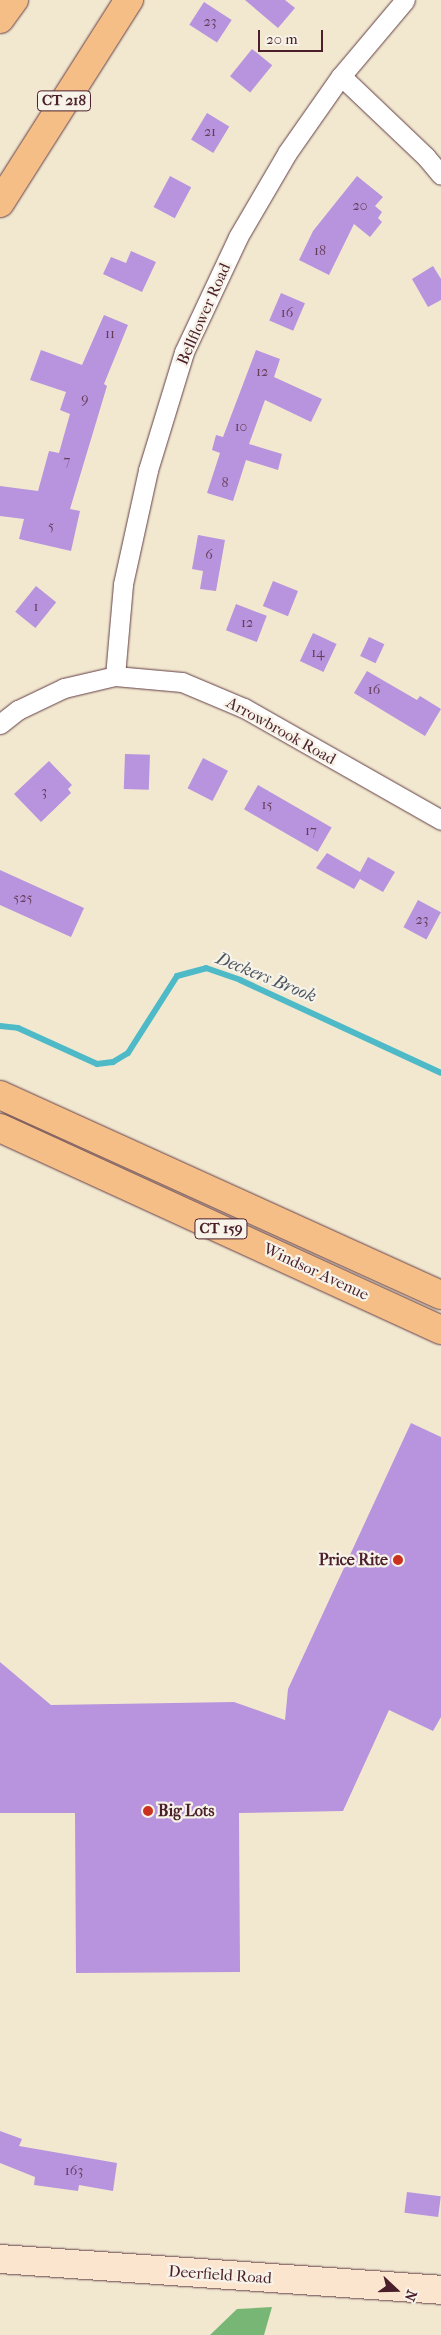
<!DOCTYPE html>
<style>
body{margin:0}
#map{position:relative;width:441px;height:2335px;overflow:hidden;background:#f2e8d0;font-family:"IM FELL French Canon",serif}
div>[style]{position:absolute}
[style*='--x']{left:calc(var(--x)*1px);top:calc(var(--y)*1px);width:calc(var(--w)*1px);rotate:calc(var(--a)*1deg)}
.forest>*{inset:0;background:#78b676}
.stream>*{height:6px;margin:-3px;padding:0 3px;transform-origin:3px;border-radius:3px;background:#4ebac8}
.building>*{inset:0;background:#b794dd;transform-origin:0 0}
.roads{filter:drop-shadow(0 0 1px #633d44) drop-shadow(0 0 1px #633d44)}
.street>*{height:19px;margin:-9.5px;padding:0 9.5px;transform-origin:9.5px;border-radius:9.5px;background:#fff}
.secondary>*{height:28px;margin:-14px;padding:0 14px;transform-origin:14px;border-radius:14px;background:#fbe5cf}
.primary>*{height:28px;margin:-14px;padding:0 14px;transform-origin:14px;border-radius:14px;background:#f6be87}
.highway>*{height:28px;margin:-14px;padding:0 14px;transform-origin:14px;border-radius:14px;background:#f6be87}
.dots>*{width:14px;height:14px;translate:-50% -50%;box-sizing:border-box;border:2px solid #f7f3e8;border-radius:50%}
span{translate:-50% -50%;white-space:nowrap;text-align:center;line-height:1.15;-webkit-text-stroke:4.5px #f7f3e8;paint-order:stroke}
.number-label{font-size:14px;color:#653c58}
.number-label span{-webkit-text-stroke-width:0}
.shield-label span{padding:1px 4px;background:#f7f3e8;border:1px solid;border-radius:4px;-webkit-text-stroke-width:0}
.shield-label{font-size:15px;color:#4a1f2b;font-weight:700}
.street-label{font-size:16px;color:#4a1f2b}
.poi-label{font-size:16px;color:#4a1f2b;font-weight:700}
.right{translate:-100% -50%;text-align:right}
.left{translate:0 -50%;text-align:left}
.water-label{font-size:18px;color:#4b5562;font-style:italic}
.north{position:absolute;left:371px;top:2265px;width:50px;height:50px;-webkit-text-stroke:4px #f7f3e8;paint-order:stroke;rotate:111deg;font-size:14px;font-weight:700;line-height:20px;text-align:center;color:#4a1f2b}
.north::after{content:'';display:block;margin:auto;width:18px;height:22px;background:#4a1f2b;clip-path:polygon(50% 0,100% 100%,50% 72%,0 100%)}
.scale{position:absolute;left:258px;top:30px;width:65px;height:22px;box-sizing:border-box;border:2px solid #4a1f2b;border-top:0;padding-left:6px;font-size:15px;line-height:18px;white-space:nowrap;color:#4a1f2b;-webkit-text-stroke:4px #f7f3e8;paint-order:stroke}
</style>
<div id="map">
<div class="forest">
<div style="clip-path:polygon(272px 2307px,264px 2335px,210px 2335px,237px 2309px)"></div>
</div>
<div class="stream">
<div style="--x:0;--y:1026;--w:18;--a:6"></div>
<div style="--x:18;--y:1028;--w:87;--a:24.5"></div>
<div style="--x:97;--y:1064;--w:16;--a:-7"></div>
<div style="--x:113;--y:1062;--w:17;--a:-31"></div>
<div style="--x:128;--y:1053;--w:91;--a:-57.5"></div>
<div style="--x:177;--y:976;--w:30;--a:-15"></div>
<div style="--x:206;--y:968;--w:36;--a:19"></div>
<div style="--x:240;--y:980;--w:221;--a:24.8"></div>
</div>
<div class="building">
<div style="clip-path:polygon(245px 0,285px 0,295px 8px,278px 28px)"></div>
<div style="left:204px;top:2px;width:33px;height:27px;rotate:33deg"></div>
<div style="left:252px;top:49px;width:26px;height:35px;rotate:39deg"></div>
<div style="left:207px;top:113px;width:26px;height:31px;rotate:31deg"></div>
<div style="left:170px;top:176px;width:24px;height:35px;rotate:28deg"></div>
<div style="clip-path:polygon(357px 176px,383px 197px,375px 206px,382px 212px,378px 218px,382px 222px,370px 237px,354px 224px,329px 275px,299px 260px,313px 231px)"></div>
<div style="clip-path:polygon(131px 251px,156px 262px,142px 292px,103px 274px,111px 257px,126px 263px)"></div>
<div style="clip-path:polygon(433px 266px,441px 279px,441px 300px,428px 307px,412px 279px)"></div>
<div style="left:281px;top:293px;width:26px;height:30px;rotate:23deg"></div>
<div style="clip-path:polygon(104px 315px,128px 325px,104px 384px,107px 386px,70px 509px,80px 511px,71px 551px,19px 539px,24px 519px,0 516px,0 486px,38px 491px,49px 451px,59px 453px,70px 414px,60px 410px,66px 392px,30px 380px,41px 350px,82px 365px)"></div>
<div style="clip-path:polygon(256px 350px,280px 359px,274px 377px,322px 399px,311px 422px,265px 400px,249px 444px,282px 454px,278px 470px,246px 460px,233px 501px,207px 493px,220px 453px,212px 450px,216px 435px,223px 437px)"></div>
<div style="clip-path:polygon(198px 535px,225px 540px,216px 591px,200px 589px,203px 571px,192px 569px)"></div>
<div style="left:273px;top:581px;width:27px;height:27px;rotate:22deg"></div>
<div style="left:36px;top:586px;width:26px;height:33px;rotate:39deg"></div>
<div style="left:236px;top:604px;width:33px;height:28px;rotate:21deg"></div>
<div style="left:313px;top:633px;width:26px;height:31px;rotate:25deg"></div>
<div style="left:369px;top:637px;width:17px;height:21px;rotate:25deg"></div>
<div style="clip-path:polygon(367px 671px,417px 700px,420px 696px,441px 709px,425px 736px,354px 693px)"></div>
<div style="left:125px;top:754px;width:25px;height:35px;rotate:2deg"></div>
<div style="left:203px;top:758px;width:28px;height:34px;rotate:27deg"></div>
<div style="clip-path:polygon(49px 761px,72px 785px,68px 789px,71px 793px,41px 822px,14px 794px)"></div>
<div style="left:258px;top:785px;width:85px;height:28px;rotate:30deg"></div>
<div style="clip-path:polygon(327px 853px,360px 872px,368px 857px,395px 872px,383px 892px,360px 879px,354px 889px,316px 868px)"></div>
<div style="clip-path:polygon(0 870px,84px 908px,71px 937px,0 905px)"></div>
<div style="left:418px;top:900px;width:26px;height:31px;rotate:28deg"></div>
<div style="clip-path:polygon(411px 1423px,441px 1437px,441px 1717px,433px 1731px,389px 1710px,343px 1811px,239px 1813px,240px 1972px,76px 1973px,75px 1813px,0 1813px,0 1662px,51px 1705px,234px 1702px,285px 1720px,288px 1689px)"></div>
<div style="clip-path:polygon(0 2131px,22px 2139px,19px 2146px,117px 2163px,113px 2191px,79px 2185px,78px 2191px,34px 2185px,35px 2177px,0 2163px)"></div>
<div style="left:407px;top:2192px;width:34px;height:21px;rotate:7deg"></div>
</div>
<div class="roads">
<div class="street">
<div style="--x:341;--y:76;--w:117;--a:43.6"></div>
<div style="--x:426;--y:157;--w:23;--a:50"></div>
<div style="--x:115;--y:676;--w:92;--a:-85"></div>
<div style="--x:123;--y:584;--w:117;--a:-77.6"></div>
<div style="--x:148;--y:470;--w:123;--a:-73"></div>
<div style="--x:184;--y:352;--w:127;--a:-64.8"></div>
<div style="--x:238;--y:237;--w:97;--a:-59.7"></div>
<div style="--x:287;--y:153;--w:94;--a:-55"></div>
<div style="--x:341;--y:76;--w:99;--a:-49.9"></div>
<div style="--x:0;--y:724;--w:23;--a:-38"></div>
<div style="--x:18;--y:710;--w:51;--a:-25.6"></div>
<div style="--x:64;--y:688;--w:52;--a:-13.2"></div>
<div style="--x:115;--y:676;--w:67;--a:5.1"></div>
<div style="--x:182;--y:682;--w:67;--a:22.8"></div>
<div style="--x:244;--y:708;--w:227;--a:29.6"></div>
</div>
<div class="secondary">
<div style="--x:0;--y:2259;--w:442;--a:4"></div>
</div>
<div class="primary">
<div style="--x:0;--y:203;--w:241;--a:-57.6"></div>
<div style="--x:0;--y:1095;--w:484;--a:24.4"></div>
<div style="--x:0;--y:1128;--w:485;--a:24.6"></div>
</div>
<div class="highway">
<div style="--x:0;--y:19;--w:24;--a:-54"></div>
</div>
</div>
<div class="dots">
<div style="left:398px;top:1560px;background:#c8321e"></div>
<div style="left:148px;top:1811px;background:#c8321e"></div>
</div>
<div class="number-label">
<span style="left:210px;top:22px">23</span>
<span style="left:210px;top:132px">21</span>
<span style="left:360px;top:206px">20</span>
<span style="left:320px;top:251px">18</span>
<span style="left:287px;top:313px">16</span>
<span style="left:110px;top:334px">11</span>
<span style="left:262px;top:372px">12</span>
<span style="left:85px;top:399px">9</span>
<span style="left:241px;top:427px">10</span>
<span style="left:67px;top:461px">7</span>
<span style="left:225px;top:483px">8</span>
<span style="left:51px;top:526px">5</span>
<span style="left:209px;top:555px">6</span>
<span style="left:36px;top:607px">1</span>
<span style="left:247px;top:623px">12</span>
<span style="left:318px;top:653px">14</span>
<span style="left:374px;top:690px">16</span>
<span style="left:44px;top:792px">3</span>
<span style="left:267px;top:805px">15</span>
<span style="left:311px;top:831px">17</span>
<span style="left:23px;top:898px">525</span>
<span style="left:422px;top:920px">23</span>
<span style="left:74px;top:2171px">163</span>
</div>
<div class="shield-label">
<span style="left:64px;top:101px">CT 218</span>
<span style="left:221px;top:1229px">CT 159</span>
</div>
<div class="street-label">
<span style="left:204px;top:314px;rotate:-66deg">Bellflower Road</span>
<span style="left:281px;top:731px;rotate:29deg">Arrowbrook Road</span>
<span style="left:316px;top:1272px;rotate:25deg">Windsor Avenue</span>
<span style="left:220px;top:2275px;rotate:4deg">Deerfield Road</span>
</div>
<div class="poi-label">
<span class="right" style="left:388px;top:1560px">Price Rite</span>
<span class="left" style="left:158px;top:1811px">Big Lots</span>
</div>
<div class="water-label">
<span style="left:266px;top:978px;rotate:22deg">Deckers Brook</span>
</div>
<div class="north">N</div>
<div class="scale">20 m</div>
</div>
